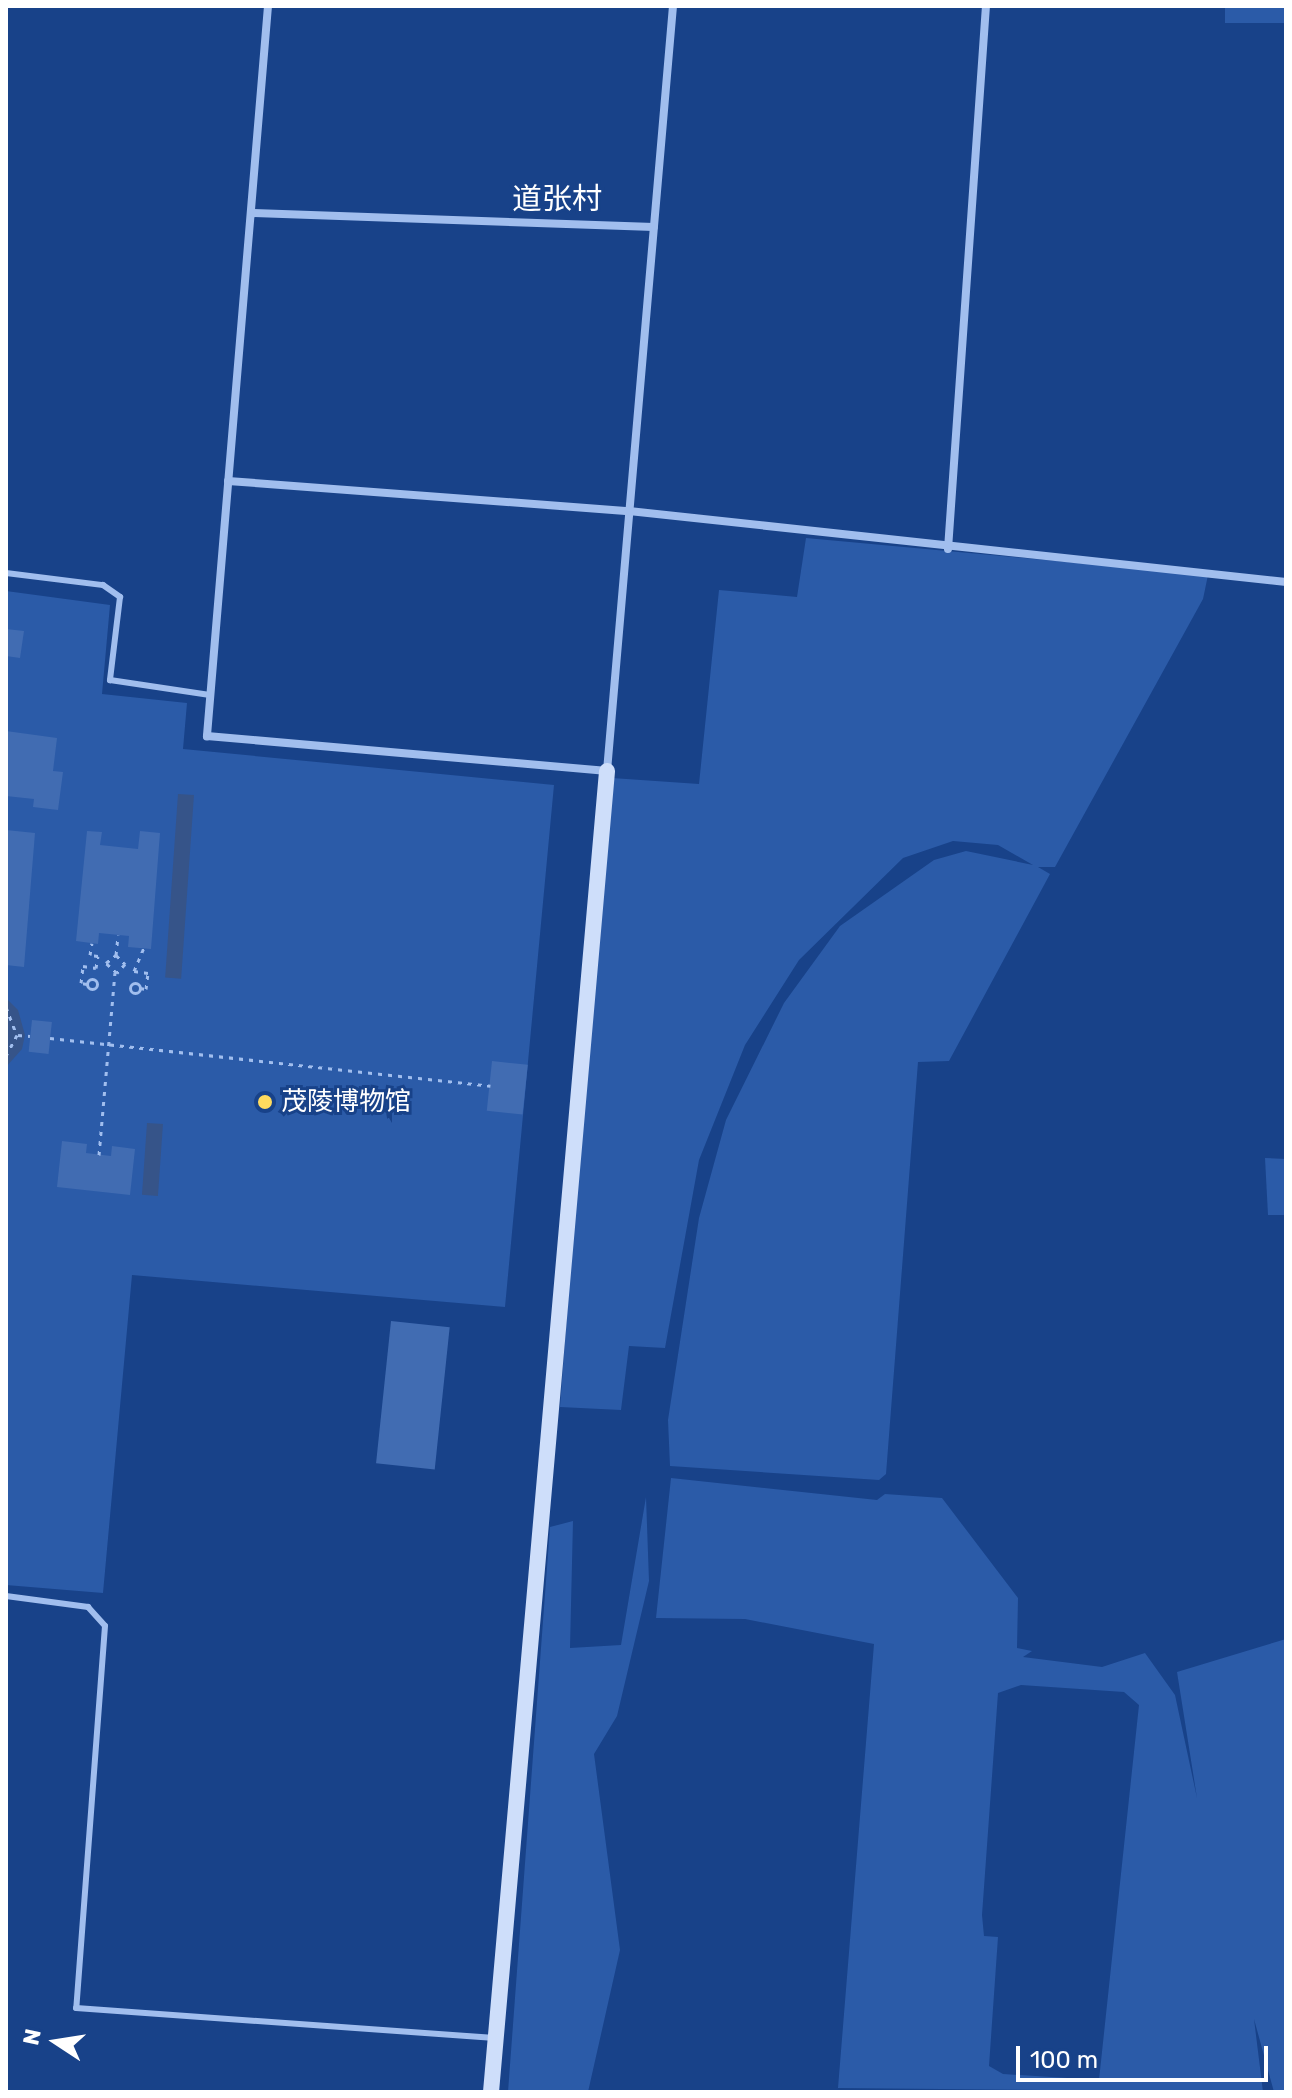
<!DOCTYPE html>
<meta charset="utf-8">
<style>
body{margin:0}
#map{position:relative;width:1292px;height:2098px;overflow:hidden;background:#184289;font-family:Rubik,"Noto Sans SC",sans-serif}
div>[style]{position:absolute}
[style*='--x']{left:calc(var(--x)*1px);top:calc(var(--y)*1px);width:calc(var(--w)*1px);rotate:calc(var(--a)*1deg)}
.green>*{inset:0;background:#2b5ba8;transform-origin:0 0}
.water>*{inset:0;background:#365489;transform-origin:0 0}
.building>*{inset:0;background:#416cb2;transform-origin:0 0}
.path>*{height:3px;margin-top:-1.5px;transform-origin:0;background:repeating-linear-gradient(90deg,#a1beee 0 4px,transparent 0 10px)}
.path>.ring{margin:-1.5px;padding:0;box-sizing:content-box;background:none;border:3px solid #a1beee;border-radius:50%}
.lane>*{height:6px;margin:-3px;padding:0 3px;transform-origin:3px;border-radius:3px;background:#a1beee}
.street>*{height:8px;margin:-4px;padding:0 4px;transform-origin:4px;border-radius:4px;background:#a1beee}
.secondary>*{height:16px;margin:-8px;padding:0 8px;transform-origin:8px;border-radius:8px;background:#cedefa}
.dots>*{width:22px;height:22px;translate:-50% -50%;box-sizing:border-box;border:4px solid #184289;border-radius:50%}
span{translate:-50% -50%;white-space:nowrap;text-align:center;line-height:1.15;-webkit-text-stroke:6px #184289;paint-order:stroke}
.poi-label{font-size:26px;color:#fff}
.left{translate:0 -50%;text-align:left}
.quarter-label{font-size:30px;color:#fff}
.frame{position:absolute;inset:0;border:8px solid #fff;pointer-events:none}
.north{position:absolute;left:16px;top:2002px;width:80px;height:80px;-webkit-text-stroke:6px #184289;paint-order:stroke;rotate:282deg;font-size:22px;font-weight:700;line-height:32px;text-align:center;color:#fff}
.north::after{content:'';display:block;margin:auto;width:28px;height:36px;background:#fff;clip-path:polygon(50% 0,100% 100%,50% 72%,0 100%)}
.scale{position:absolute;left:1016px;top:2046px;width:252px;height:36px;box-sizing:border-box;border:4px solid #fff;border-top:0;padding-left:10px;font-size:24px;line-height:28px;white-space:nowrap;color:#fff;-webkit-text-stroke:6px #184289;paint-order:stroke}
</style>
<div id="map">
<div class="green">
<div style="left:1225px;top:6px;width:61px;height:17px"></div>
<div style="clip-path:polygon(806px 538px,1208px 575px,1203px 599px,1055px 867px,1038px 867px,1050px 874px,949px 1061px,918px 1062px,886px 1474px,879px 1480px,670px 1466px,668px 1420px,699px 1218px,726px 1120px,784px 1003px,840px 926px,934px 860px,966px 851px,1033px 865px,998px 845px,953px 841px,903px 858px,799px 960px,745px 1045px,699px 1160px,665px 1348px,629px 1346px,621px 1410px,560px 1407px,603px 832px,612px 778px,699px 784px,719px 590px,797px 597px)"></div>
<div style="clip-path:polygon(6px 591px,110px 605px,102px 694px,187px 703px,183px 749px,554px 785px,505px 1307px,132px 1275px,103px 1593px,6px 1585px)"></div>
<div style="clip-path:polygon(1265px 1158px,1286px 1159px,1286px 1215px,1268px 1215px)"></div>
<div style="clip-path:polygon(evenodd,671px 1478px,877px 1500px,885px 1494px,942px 1498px,1018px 1598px,1017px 1648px,1032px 1651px,1023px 1657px,1102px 1667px,1145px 1653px,1175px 1695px,1197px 1798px,1177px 1672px,1286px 1639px,1286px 2092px,1274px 2092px,1254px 2019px,1263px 2092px,838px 2088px,874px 1644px,745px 1619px,656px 1618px,671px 1478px,1021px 1685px,1124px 1692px,1139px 1705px,1099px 2080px,1003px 2074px,989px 2066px,998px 1937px,984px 1936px,982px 1915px,998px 1693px,1021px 1685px)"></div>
<div style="clip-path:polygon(646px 1497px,649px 1581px,617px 1716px,594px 1754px,620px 1950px,588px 2092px,508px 2092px,550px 1527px,573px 1521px,570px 1648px,621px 1645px)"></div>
</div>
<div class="water">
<div style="left:178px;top:794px;width:16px;height:184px;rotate:4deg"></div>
<div style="clip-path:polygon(6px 998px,18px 1010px,25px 1035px,22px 1049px,6px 1067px)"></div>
<div style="left:147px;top:1123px;width:16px;height:72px;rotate:4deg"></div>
</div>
<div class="building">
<div style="clip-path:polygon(6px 629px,24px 631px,20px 658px,6px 656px)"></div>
<div style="clip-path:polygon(6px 731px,57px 738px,53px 771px,63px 772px,58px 810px,33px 807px,34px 799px,6px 796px)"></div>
<div style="clip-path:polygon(6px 830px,35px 833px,24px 967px,6px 965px)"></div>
<div style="clip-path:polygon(87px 831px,102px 832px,100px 845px,138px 849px,140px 831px,160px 833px,151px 949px,128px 947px,129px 936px,99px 933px,98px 944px,76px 941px)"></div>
<div style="left:32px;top:1020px;width:20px;height:32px;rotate:6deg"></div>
<div style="left:492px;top:1061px;width:36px;height:50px;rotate:6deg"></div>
<div style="clip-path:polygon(62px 1141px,87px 1144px,86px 1153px,111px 1156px,112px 1146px,135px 1149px,130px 1195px,57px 1187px)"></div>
<div style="left:391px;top:1321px;width:59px;height:143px;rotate:6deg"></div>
</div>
<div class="path">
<div style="--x:116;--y:955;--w:13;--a:45"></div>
<div style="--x:125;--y:964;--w:12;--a:132"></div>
<div style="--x:117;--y:973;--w:15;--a:-138"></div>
<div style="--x:106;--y:963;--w:13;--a:-39"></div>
<div style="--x:116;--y:955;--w:20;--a:-84"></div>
<div class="ring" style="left:87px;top:979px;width:7px;height:7px"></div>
<div class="ring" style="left:130px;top:983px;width:7px;height:7px"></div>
<div style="--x:87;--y:984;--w:6;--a:-171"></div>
<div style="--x:81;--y:983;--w:17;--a:-83"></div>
<div style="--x:83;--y:966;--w:13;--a:9"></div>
<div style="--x:96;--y:968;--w:12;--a:-81"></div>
<div style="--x:98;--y:956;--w:8;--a:-173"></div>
<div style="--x:90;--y:955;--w:12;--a:-81"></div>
<div style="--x:140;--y:988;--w:6;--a:9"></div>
<div style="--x:146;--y:989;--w:16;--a:-83"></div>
<div style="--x:148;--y:973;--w:14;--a:-172"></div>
<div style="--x:134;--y:971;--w:25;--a:-67"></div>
<div style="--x:6;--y:1007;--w:30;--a:69"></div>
<div style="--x:17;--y:1035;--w:24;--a:118"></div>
<div style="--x:18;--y:1035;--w:12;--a:5"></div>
<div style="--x:50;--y:1038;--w:443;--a:6.2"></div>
<div style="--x:99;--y:1155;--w:183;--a:-85"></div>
</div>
<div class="lane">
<div style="--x:6;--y:573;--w:98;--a:7.1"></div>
<div style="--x:103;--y:585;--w:21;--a:35"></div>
<div style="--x:120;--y:597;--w:84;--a:96.9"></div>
<div style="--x:110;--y:680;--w:101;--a:8.5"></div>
<div style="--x:6;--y:1596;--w:83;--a:7.6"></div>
<div style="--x:88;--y:1607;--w:25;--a:48"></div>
<div style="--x:105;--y:1626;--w:383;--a:94.3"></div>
<div style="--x:76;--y:2008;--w:420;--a:4.1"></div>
</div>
<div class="street">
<div style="--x:268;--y:6;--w:733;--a:94.78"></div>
<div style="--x:207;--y:736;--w:402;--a:5"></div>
<div style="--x:607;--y:771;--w:768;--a:-85.07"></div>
<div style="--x:251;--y:213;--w:403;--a:2"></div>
<div style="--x:228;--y:481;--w:402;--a:4.3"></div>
<div style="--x:629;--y:511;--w:661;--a:6.17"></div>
<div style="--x:948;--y:549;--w:544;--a:-86"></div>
</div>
<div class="secondary">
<div style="--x:491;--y:2092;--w:1326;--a:-84.98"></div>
</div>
<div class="dots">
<div style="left:265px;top:1102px;background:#ffdb5e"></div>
</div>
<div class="poi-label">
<span class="left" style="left:281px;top:1102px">茂陵博物馆</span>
</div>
<div class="quarter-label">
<span style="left:557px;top:199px">道张村</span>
</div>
<div class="frame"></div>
<div class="north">N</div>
<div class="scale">100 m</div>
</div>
